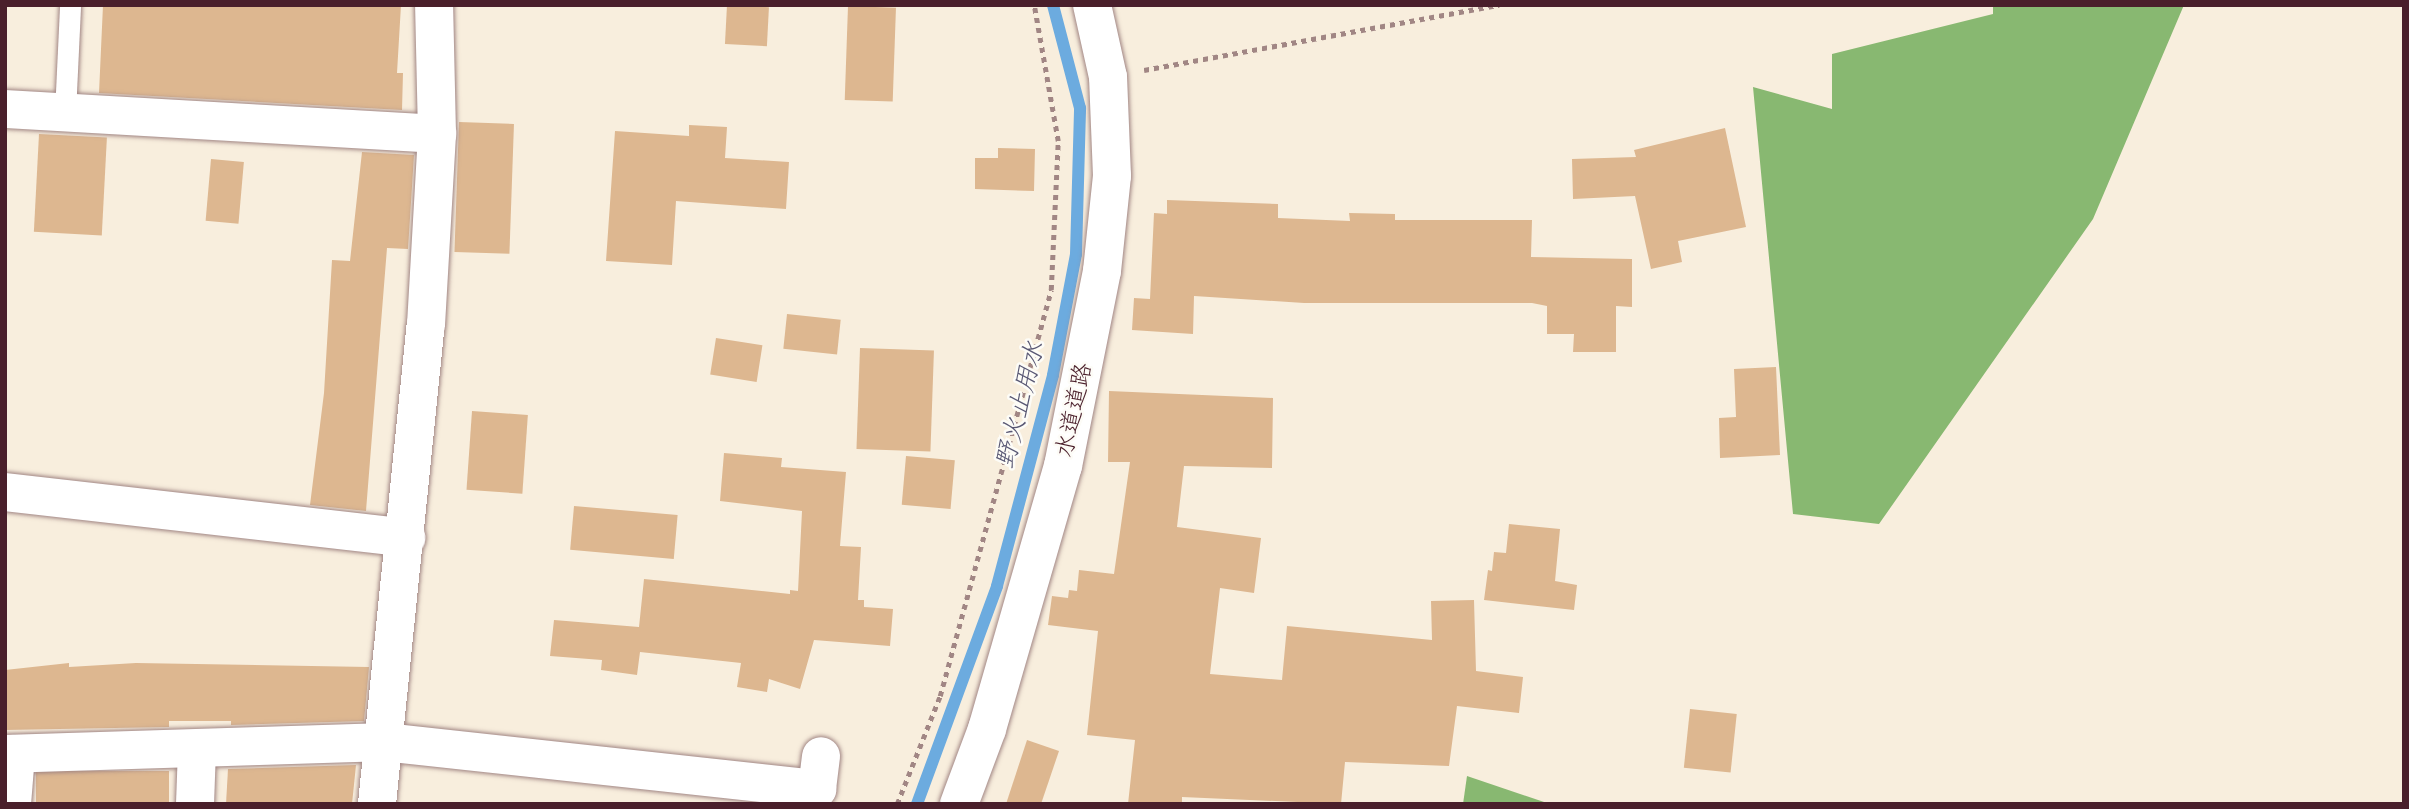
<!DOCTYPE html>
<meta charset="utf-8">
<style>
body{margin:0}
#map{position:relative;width:2409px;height:809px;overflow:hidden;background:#f8eedd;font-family:Sriracha,"Klee One",sans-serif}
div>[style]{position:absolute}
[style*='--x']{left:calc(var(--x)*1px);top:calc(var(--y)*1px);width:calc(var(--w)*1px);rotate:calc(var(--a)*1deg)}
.forest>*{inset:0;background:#88b871}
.stream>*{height:12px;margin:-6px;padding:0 6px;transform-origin:6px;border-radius:6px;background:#6cabdf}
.building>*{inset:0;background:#ddb790;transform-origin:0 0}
.path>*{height:4.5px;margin-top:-2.25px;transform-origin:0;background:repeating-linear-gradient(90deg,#a18684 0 5px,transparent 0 10px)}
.roads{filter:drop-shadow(0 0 2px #a18684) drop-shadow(0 0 2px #a18684)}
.lane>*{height:21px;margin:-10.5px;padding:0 10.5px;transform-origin:10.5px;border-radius:10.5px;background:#fff}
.street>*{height:38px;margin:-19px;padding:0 19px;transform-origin:19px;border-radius:19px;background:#fff}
.secondary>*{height:38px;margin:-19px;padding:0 19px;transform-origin:19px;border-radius:19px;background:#fff}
span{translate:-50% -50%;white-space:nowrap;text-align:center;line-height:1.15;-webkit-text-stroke:5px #fdfcf7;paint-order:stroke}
.street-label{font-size:24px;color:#4a1f2b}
.water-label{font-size:26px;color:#585773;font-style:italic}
.frame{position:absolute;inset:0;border:7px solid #4a1f2b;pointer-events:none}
</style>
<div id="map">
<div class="forest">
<div style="clip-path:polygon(1993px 5px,2184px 5px,2093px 219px,1879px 524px,1793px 514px,1753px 87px,1832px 109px,1832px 54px,1993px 14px)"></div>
<div style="clip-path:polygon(1467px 776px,1550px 804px,1463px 804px)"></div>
</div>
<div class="stream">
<div style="--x:917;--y:804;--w:232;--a:-69.8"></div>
<div style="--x:997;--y:586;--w:218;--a:-75.1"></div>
<div style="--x:1053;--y:375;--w:123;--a:-79.2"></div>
<div style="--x:1076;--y:254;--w:146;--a:-88.4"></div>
<div style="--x:1080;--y:108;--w:106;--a:-104.7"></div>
</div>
<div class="building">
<div style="clip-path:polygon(103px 5px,401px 5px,397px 73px,403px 73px,402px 110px,99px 93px)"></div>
<div style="left:727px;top:5px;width:42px;height:39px;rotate:3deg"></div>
<div style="left:848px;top:6px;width:48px;height:94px;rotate:2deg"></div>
<div style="left:459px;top:122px;width:55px;height:130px;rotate:2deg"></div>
<div style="clip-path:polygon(689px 125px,727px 127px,725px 158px,789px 162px,786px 209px,676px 201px,672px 265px,606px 261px,615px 131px,689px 136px)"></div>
<div style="clip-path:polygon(1725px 128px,1746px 227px,1678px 241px,1682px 262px,1651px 269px,1635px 196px,1573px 199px,1572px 159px,1636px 157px,1634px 150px)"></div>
<div style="left:39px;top:134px;width:68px;height:98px;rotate:3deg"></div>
<div style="clip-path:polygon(998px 148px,1035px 149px,1034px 191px,975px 189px,975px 158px,998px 158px)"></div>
<div style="clip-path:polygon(362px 152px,414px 155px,408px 249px,387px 248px,366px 511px,310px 505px,324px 393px,332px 260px,350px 261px)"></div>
<div style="left:211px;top:159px;width:33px;height:62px;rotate:5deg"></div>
<div style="clip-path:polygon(1167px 200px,1278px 204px,1278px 218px,1350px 221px,1349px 213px,1395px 214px,1395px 220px,1532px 220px,1531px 257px,1632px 259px,1632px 307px,1616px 306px,1616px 352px,1573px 352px,1574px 334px,1547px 334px,1547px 306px,1532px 303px,1304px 303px,1194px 296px,1193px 334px,1132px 330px,1134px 298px,1150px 299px,1154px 213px,1167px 214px)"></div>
<div style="left:787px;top:314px;width:54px;height:35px;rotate:6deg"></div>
<div style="left:716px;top:338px;width:47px;height:37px;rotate:9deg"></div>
<div style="left:860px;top:348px;width:74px;height:101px;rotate:2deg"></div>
<div style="clip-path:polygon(1776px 367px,1780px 455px,1720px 458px,1719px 418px,1736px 417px,1734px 369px)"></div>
<div style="clip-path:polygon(1109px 391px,1273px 398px,1272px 468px,1184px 466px,1177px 527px,1261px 538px,1254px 593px,1220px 588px,1210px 674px,1282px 680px,1287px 626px,1432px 640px,1431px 601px,1474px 600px,1476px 671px,1523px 677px,1519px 713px,1457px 706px,1449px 766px,1345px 762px,1341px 804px,1182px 797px,1182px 804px,1128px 804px,1135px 740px,1087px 735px,1098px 631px,1048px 625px,1052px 596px,1068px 598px,1069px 590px,1077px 591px,1079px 570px,1114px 574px,1130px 462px,1108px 462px)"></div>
<div style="left:472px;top:411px;width:56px;height:79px;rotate:4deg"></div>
<div style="clip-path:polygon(724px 453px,782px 458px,781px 467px,846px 472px,840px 546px,861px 547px,858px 600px,864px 600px,864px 607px,893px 609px,890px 646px,814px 640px,800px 689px,769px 679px,767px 692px,737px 687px,741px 663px,640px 652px,637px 675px,601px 670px,602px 660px,550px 656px,554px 620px,639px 627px,644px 579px,790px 594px,790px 590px,798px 591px,802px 511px,720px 501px)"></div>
<div style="left:906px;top:456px;width:49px;height:49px;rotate:5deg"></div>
<div style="left:574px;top:506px;width:104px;height:44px;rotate:5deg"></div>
<div style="clip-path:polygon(1509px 524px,1560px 529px,1555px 581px,1577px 585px,1574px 610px,1484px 600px,1488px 570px,1492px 571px,1494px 552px,1506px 553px)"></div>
<div style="clip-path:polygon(69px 663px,69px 667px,136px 663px,369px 667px,364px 721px,231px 725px,231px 721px,169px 721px,169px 727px,5px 730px,5px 670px)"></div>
<div style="left:1690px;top:709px;width:47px;height:59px;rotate:6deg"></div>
<div style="clip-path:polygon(1027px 740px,1059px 751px,1041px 804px,1006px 804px)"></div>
<div style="clip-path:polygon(356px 765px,352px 804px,226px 804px,228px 769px)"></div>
<div style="left:169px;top:771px;width:33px;height:133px;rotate:90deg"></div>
</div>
<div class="path">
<div style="--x:1144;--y:70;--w:361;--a:-10.4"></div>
<div style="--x:897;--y:804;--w:116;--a:-68.3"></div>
<div style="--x:940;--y:696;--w:421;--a:-74.7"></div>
<div style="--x:1051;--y:290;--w:149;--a:-87.3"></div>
<div style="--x:1058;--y:141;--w:138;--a:-100"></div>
</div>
<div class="roads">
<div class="lane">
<div style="--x:65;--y:113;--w:108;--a:-87.3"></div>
</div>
<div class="street">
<div style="--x:5;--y:109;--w:433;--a:3.3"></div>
<div style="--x:5;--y:492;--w:404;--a:6.5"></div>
<div style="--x:5;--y:754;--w:379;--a:-1.8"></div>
<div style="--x:384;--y:742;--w:436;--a:6.2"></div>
<div style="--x:817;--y:789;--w:33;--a:-83"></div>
<div style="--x:12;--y:804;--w:50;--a:-85.4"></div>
<div style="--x:195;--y:804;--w:54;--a:-87.9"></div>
<div style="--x:377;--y:804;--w:481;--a:-84.2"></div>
<div style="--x:426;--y:325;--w:191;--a:-86.7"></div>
<div style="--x:437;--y:134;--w:129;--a:-91.3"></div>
</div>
<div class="secondary">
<div style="--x:959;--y:804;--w:80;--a:-69.5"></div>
<div style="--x:987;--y:729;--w:274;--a:-73.9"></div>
<div style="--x:1063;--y:466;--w:199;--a:-78.7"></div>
<div style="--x:1102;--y:271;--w:96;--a:-84"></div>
<div style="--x:1112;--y:176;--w:99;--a:-92.3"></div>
<div style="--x:1108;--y:77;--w:74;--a:-102.5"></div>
</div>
</div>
<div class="street-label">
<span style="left:1074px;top:410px;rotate:-78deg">水道道路</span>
</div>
<div class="water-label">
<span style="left:1020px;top:405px;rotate:-76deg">野火止用水</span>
</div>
<div class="frame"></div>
</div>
